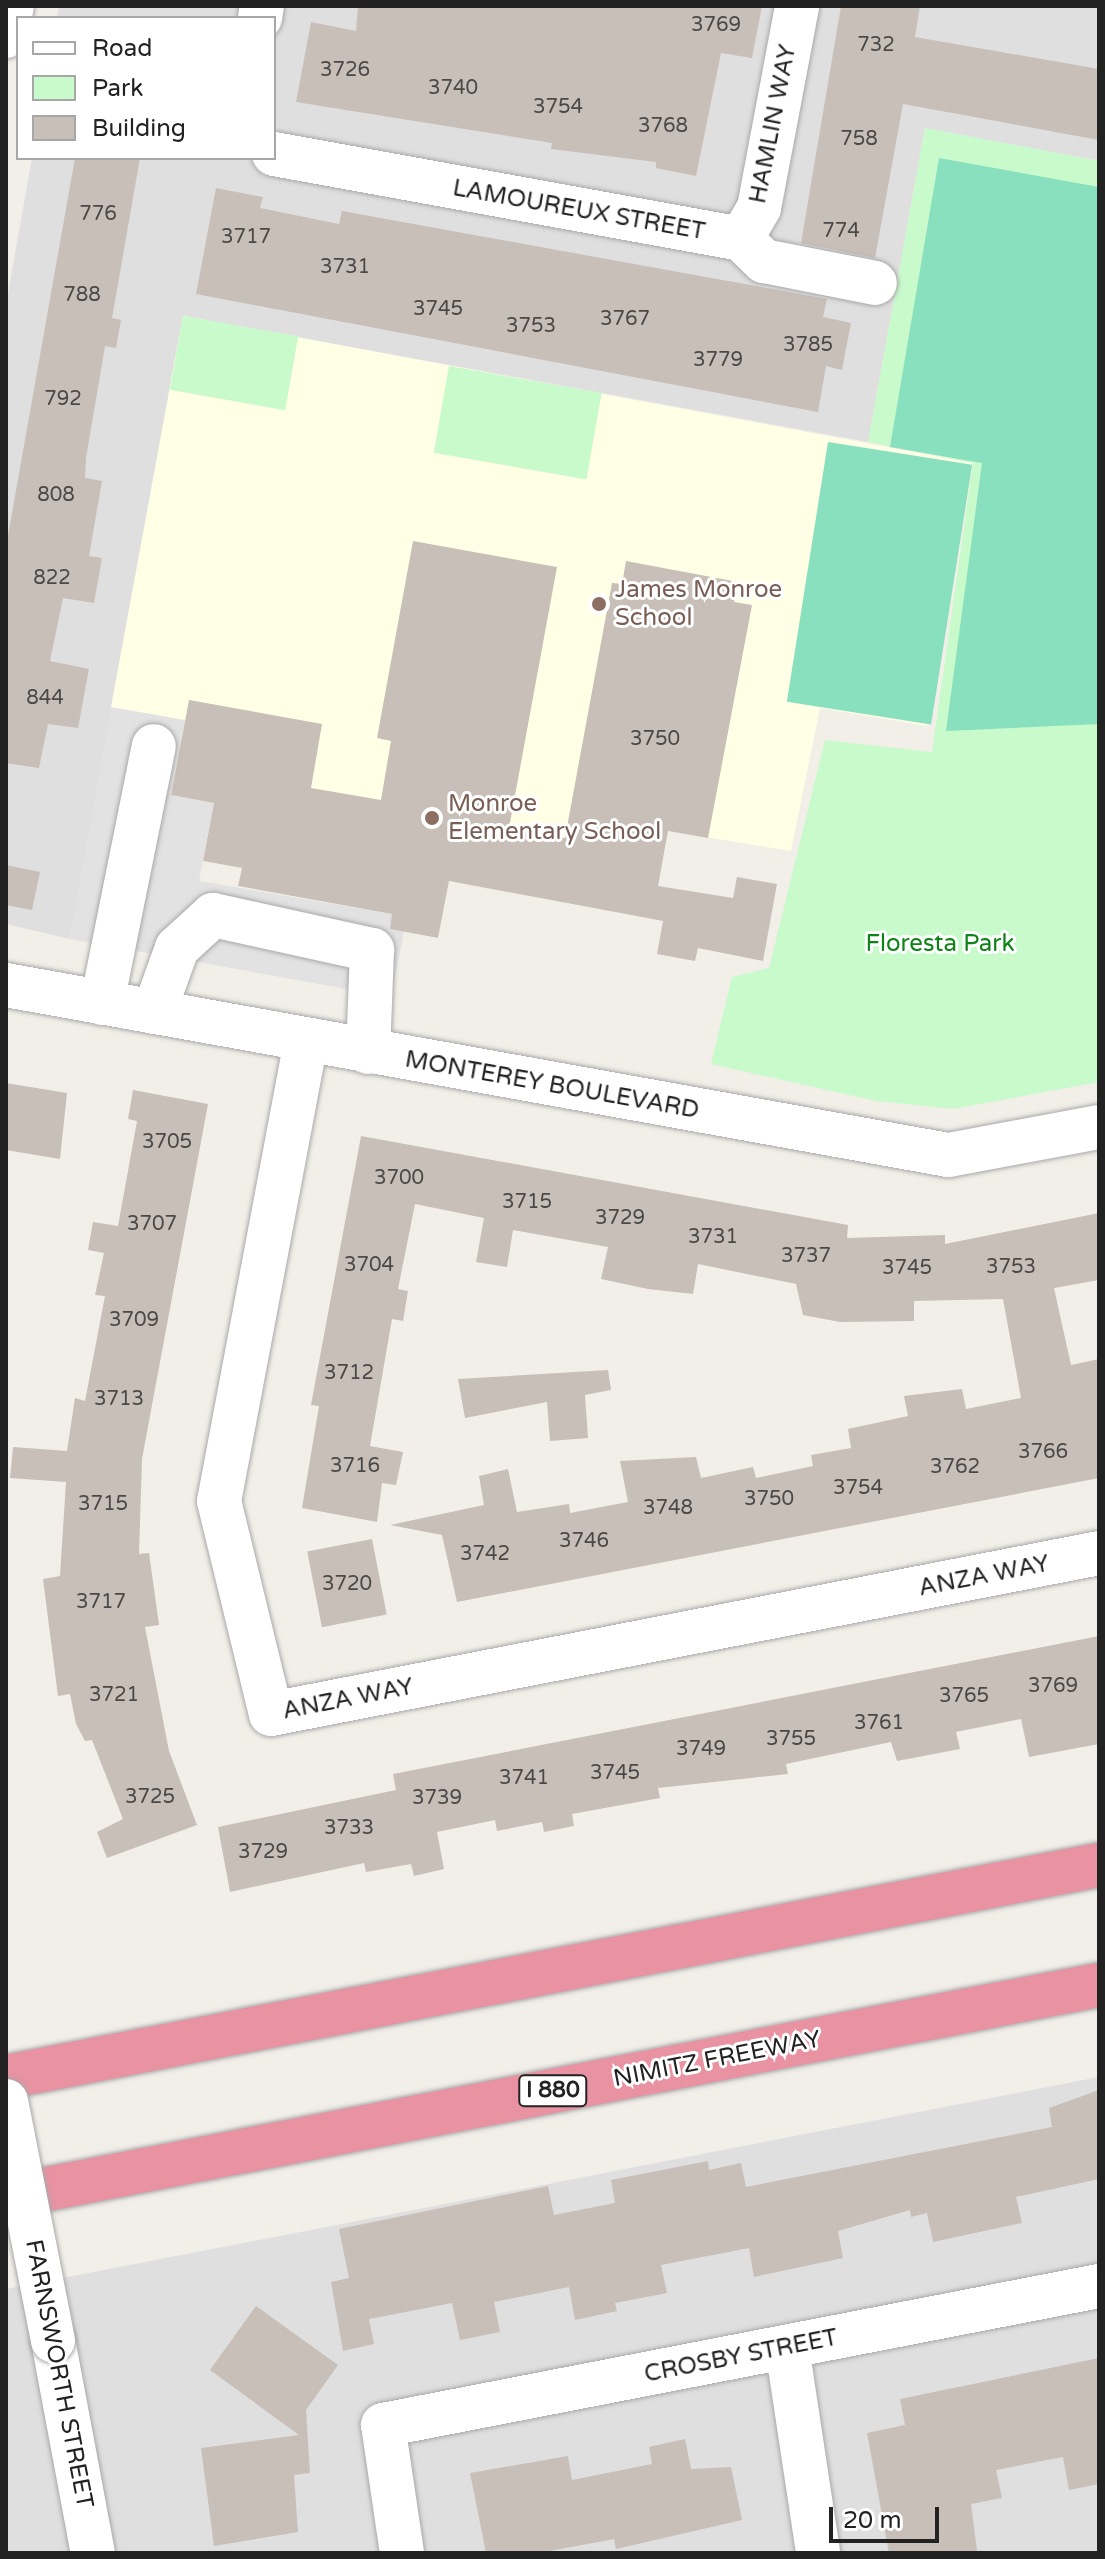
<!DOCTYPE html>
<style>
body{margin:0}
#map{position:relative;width:1105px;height:2559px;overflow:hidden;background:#f2efe9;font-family:"Varela Round",sans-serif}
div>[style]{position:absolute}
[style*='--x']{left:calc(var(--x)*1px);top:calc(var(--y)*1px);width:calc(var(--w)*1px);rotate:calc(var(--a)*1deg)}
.residential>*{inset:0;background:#e0dfdf}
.education>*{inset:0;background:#ffffe5}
.park>*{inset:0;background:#c8facc;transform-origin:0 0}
.pitch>*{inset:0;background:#88e0be;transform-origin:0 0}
.parking>*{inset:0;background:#e2e2e2}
.building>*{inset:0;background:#c7bfb8;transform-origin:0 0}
.roads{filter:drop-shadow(0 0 2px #a9a9a9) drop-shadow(0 0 2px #a9a9a9)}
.minor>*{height:44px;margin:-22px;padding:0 22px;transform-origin:22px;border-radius:22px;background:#fff}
.highway>*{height:44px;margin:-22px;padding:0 22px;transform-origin:22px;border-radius:22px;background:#e892a2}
.bridges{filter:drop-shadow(0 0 2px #a9a9a9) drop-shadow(0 0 2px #a9a9a9)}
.minor-bridge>*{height:44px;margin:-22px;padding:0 22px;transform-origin:22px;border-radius:22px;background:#fff}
.dots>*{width:22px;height:22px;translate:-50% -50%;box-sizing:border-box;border:4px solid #fff;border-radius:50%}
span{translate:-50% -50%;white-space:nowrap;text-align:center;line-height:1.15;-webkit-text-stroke:6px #fff;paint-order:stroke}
.number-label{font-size:20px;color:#4b4948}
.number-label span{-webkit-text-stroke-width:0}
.shield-label span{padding:2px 6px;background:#fff;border:2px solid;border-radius:6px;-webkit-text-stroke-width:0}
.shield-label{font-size:22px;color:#222;font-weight:700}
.street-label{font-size:24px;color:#222}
.education-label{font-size:24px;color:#785e54}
.left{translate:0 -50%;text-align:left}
.park-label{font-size:24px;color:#0c8416}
.frame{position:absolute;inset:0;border:8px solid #222;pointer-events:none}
.legend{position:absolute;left:16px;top:16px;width:260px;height:144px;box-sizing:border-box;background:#fff;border:2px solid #a7a7a7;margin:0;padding:10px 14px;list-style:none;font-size:24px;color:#222}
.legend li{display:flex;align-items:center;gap:16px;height:40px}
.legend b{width:40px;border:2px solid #a7a7a7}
.scale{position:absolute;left:829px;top:2507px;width:110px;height:36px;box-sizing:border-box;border:4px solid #222;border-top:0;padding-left:10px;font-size:24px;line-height:28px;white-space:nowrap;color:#222;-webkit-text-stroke:6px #fff;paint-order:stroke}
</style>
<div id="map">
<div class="residential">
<div style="clip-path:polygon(59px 6px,1099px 6px,1099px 161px,925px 128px,868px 442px,183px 316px,70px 939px,6px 924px,6px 304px,32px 158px,274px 158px,274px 18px,57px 18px)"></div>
<div style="clip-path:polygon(1099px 2077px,1099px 2553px,6px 2553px,6px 2289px)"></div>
</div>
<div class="education">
<div style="clip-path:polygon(183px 316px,973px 463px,927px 726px,820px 708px,791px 851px,668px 831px,651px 919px,449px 881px,438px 938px,390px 929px,392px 914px,238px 886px,242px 868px,203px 861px,214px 803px,171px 795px,111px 707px)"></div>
</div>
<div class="park">
<div style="clip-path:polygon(925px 128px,1099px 161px,1099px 1082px,953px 1109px,876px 1101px,711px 1064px,732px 977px,769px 968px,825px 740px,932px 752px,973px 463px,868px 442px)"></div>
<div style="left:183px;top:316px;width:117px;height:75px;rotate:10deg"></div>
<div style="left:449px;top:366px;width:155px;height:88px;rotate:10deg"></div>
</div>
<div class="pitch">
<div style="clip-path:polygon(939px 158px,1099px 187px,1099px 724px,946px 731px,982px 463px,890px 447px)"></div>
<div style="left:828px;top:442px;width:146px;height:263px;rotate:9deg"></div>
</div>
<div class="parking">
<div style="clip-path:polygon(111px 707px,185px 720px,171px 795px,214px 803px,199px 881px,392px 914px,404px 931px,391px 997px,70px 939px)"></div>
</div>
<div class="building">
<div style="clip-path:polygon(358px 6px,762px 6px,752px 58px,721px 53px,696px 176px,656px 168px,656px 162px,551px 149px,552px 143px,296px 102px,311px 22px,356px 31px)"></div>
<div style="clip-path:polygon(841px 6px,920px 6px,915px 37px,1099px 69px,1099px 140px,903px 104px,875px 258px,801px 243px)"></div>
<div style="clip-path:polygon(75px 158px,140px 158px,112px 318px,121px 320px,116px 348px,105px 346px,86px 458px,85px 478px,102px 481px,89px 556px,102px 558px,94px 603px,63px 598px,50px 661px,89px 669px,78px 728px,48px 724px,39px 768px,6px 763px,6px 547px)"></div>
<div style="clip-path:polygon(216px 188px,263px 197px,260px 208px,339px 224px,342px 211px,827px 299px,823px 317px,851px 323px,842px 370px,826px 366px,818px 412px,196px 294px)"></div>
<div style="clip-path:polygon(413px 541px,557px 567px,509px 828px,565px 838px,612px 583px,622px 584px,626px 561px,738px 582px,734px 602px,752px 605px,708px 838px,668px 831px,658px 886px,733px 898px,737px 877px,777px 884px,763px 961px,698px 948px,695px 961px,657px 954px,663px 921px,449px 881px,438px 938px,390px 929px,392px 914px,238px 886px,242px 868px,203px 861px,214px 803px,171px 795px,189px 700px,322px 724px,311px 788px,381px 800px,391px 741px,377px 738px)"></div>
<div style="clip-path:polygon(6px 865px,40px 872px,32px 910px,6px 905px)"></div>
<div style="clip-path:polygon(6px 1083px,67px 1093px,60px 1159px,6px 1150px)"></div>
<div style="clip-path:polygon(133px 1090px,208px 1104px,142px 1459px,139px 1554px,149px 1553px,159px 1625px,145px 1627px,169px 1751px,197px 1825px,107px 1858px,97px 1832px,123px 1819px,92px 1740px,85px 1741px,76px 1724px,70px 1694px,58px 1696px,43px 1579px,60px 1576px,66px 1482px,10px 1478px,13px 1447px,67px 1451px,75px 1398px,85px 1401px,105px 1296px,95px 1295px,104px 1253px,88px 1250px,93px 1222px,118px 1226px,137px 1121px,128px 1119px)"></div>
<div style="clip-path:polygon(361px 1136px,848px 1225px,847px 1238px,945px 1235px,945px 1244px,1099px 1213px,1099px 1280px,1054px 1288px,1071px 1365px,1099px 1359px,1099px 1478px,457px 1602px,442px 1535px,390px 1525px,484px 1505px,479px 1476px,508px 1469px,517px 1512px,569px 1504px,570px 1513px,628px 1502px,620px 1461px,696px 1457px,701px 1478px,753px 1467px,756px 1478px,813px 1466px,811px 1455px,851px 1448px,848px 1429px,908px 1416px,904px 1396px,962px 1389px,966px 1409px,1021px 1398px,1003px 1299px,914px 1301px,914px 1321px,840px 1322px,803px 1315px,796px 1284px,698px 1264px,693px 1294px,648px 1289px,601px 1279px,608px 1247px,513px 1230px,507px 1267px,476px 1262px,484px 1218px,415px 1204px,398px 1289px,408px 1291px,403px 1321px,392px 1319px,370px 1446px,403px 1452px,396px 1485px,382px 1483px,377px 1522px,302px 1508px,319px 1406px,311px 1405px)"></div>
<div style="clip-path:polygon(608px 1370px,611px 1390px,585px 1395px,588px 1438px,550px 1441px,547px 1402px,465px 1418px,458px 1379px)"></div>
<div style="left:372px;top:1539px;width:77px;height:66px;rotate:79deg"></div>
<div style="clip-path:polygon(1099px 1636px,1099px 1744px,1029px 1757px,1021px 1719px,956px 1732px,960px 1749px,897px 1761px,891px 1742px,786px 1764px,788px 1774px,658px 1788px,660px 1798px,572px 1814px,574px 1826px,544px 1832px,542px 1822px,497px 1831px,495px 1820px,437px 1832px,444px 1869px,414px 1876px,411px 1864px,366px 1872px,364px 1863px,230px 1892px,218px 1827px,396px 1790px,393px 1774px)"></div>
<div style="clip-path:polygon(1099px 2090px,1099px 2179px,1016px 2197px,1022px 2223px,933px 2242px,927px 2213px,911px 2217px,910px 2210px,838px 2231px,843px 2258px,754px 2277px,749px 2248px,661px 2265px,667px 2293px,615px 2303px,617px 2311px,575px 2320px,569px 2287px,494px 2302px,500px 2332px,460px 2340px,452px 2303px,369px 2319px,374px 2344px,343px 2351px,331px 2282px,349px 2278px,339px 2229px,548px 2186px,554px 2215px,615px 2203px,611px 2180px,708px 2161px,709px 2170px,741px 2163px,746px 2187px,1052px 2127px,1049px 2108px)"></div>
<div style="clip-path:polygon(256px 2306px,338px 2365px,306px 2410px,310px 2473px,294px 2475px,298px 2532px,214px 2546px,201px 2448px,299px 2435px,210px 2370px)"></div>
<div style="clip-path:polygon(1099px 2358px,1099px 2484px,1069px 2490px,1063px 2457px,996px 2470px,1002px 2498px,971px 2504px,977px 2551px,889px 2553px,867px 2433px,905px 2425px,900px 2399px)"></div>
<div style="clip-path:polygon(685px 2439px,691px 2469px,731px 2467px,742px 2520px,616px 2549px,614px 2539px,539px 2553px,486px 2553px,470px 2473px,568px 2456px,572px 2480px,652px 2464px,649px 2447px)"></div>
</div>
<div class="roads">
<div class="minor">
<div style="--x:260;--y:18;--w:12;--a:-81"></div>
<div style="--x:6;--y:36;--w:31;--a:-79"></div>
<div style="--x:274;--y:154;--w:475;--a:10.3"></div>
<div style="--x:741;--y:239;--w:32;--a:44"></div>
<div style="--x:764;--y:261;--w:113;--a:11.2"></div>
<div style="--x:741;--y:239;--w:36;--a:-60"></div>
<div style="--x:759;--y:208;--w:206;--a:-79.3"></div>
<div style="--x:6;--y:985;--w:957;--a:10.23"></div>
<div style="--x:948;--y:1155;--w:154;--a:-10.5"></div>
<div style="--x:102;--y:1003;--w:262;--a:-78.6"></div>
<div style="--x:154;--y:1012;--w:68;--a:-70.2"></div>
<div style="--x:177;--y:948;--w:49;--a:-42.5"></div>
<div style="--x:213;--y:915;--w:163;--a:12.4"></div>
<div style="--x:372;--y:950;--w:102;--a:92.2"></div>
<div style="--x:306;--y:1041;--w:468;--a:100.7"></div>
<div style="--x:219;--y:1501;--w:219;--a:76.3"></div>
<div style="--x:271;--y:1714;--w:844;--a:-11"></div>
<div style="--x:53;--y:2340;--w:217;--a:79.4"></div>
<div style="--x:787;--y:2347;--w:208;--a:81.4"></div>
<div style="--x:402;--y:2553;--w:129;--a:-98.4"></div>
<div style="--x:383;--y:2425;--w:729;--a:-10.99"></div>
</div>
<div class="highway">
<div style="--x:6;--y:2077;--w:1113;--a:-10.98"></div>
<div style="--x:6;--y:2197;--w:1113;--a:-10.98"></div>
</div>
</div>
<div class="bridges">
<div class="minor-bridge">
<div style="--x:6;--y:2101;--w:244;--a:78.9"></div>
</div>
</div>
<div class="dots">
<div style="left:599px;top:604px;background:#8d6e63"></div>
<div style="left:432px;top:818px;background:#8d6e63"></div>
</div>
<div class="number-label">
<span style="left:716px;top:25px">3769</span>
<span style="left:876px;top:45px">732</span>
<span style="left:345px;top:70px">3726</span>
<span style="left:453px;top:88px">3740</span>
<span style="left:558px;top:107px">3754</span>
<span style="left:663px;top:126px">3768</span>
<span style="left:859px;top:139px">758</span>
<span style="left:98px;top:214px">776</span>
<span style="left:841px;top:231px">774</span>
<span style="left:246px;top:237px">3717</span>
<span style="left:345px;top:267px">3731</span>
<span style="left:82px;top:295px">788</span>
<span style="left:438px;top:309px">3745</span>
<span style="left:625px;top:319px">3767</span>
<span style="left:531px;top:326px">3753</span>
<span style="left:808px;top:345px">3785</span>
<span style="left:718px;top:360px">3779</span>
<span style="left:63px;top:399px">792</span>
<span style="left:56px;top:495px">808</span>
<span style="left:52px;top:578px">822</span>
<span style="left:45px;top:698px">844</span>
<span style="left:655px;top:739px">3750</span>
<span style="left:167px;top:1142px">3705</span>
<span style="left:399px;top:1178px">3700</span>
<span style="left:527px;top:1202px">3715</span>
<span style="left:620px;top:1218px">3729</span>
<span style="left:152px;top:1224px">3707</span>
<span style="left:713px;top:1237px">3731</span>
<span style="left:806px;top:1256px">3737</span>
<span style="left:369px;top:1265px">3704</span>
<span style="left:1011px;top:1267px">3753</span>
<span style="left:907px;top:1268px">3745</span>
<span style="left:134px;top:1320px">3709</span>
<span style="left:349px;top:1373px">3712</span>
<span style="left:119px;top:1399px">3713</span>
<span style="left:1043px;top:1452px">3766</span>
<span style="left:355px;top:1466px">3716</span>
<span style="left:955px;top:1467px">3762</span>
<span style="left:858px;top:1488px">3754</span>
<span style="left:769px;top:1499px">3750</span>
<span style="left:103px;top:1504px">3715</span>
<span style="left:668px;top:1508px">3748</span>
<span style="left:584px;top:1541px">3746</span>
<span style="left:485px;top:1554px">3742</span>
<span style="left:347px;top:1584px">3720</span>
<span style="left:101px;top:1602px">3717</span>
<span style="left:1053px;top:1686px">3769</span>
<span style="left:114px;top:1695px">3721</span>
<span style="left:964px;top:1696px">3765</span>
<span style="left:879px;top:1723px">3761</span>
<span style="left:791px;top:1739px">3755</span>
<span style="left:701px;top:1749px">3749</span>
<span style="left:615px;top:1773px">3745</span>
<span style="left:524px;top:1778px">3741</span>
<span style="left:150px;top:1797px">3725</span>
<span style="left:437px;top:1798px">3739</span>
<span style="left:349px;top:1828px">3733</span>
<span style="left:263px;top:1852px">3729</span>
</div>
<div class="shield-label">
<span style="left:553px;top:2091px">I 880</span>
</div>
<div class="street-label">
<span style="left:773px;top:124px;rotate:-79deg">HAMLIN WAY</span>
<span style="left:579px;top:210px;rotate:10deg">LAMOUREUX STREET</span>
<span style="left:552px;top:1085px;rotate:10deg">MONTEREY BOULEVARD</span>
<span style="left:984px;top:1576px;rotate:-11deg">ANZA WAY</span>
<span style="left:348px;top:1699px;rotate:-11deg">ANZA WAY</span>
<span style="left:717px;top:2059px;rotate:-11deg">NIMITZ FREEWAY</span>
<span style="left:741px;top:2356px;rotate:-11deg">CROSBY STREET</span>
<span style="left:59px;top:2374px;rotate:79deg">FARNSWORTH STREET</span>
</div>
<div class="education-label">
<span class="left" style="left:615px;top:604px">James Monroe<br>School</span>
<span class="left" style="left:448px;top:818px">Monroe<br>Elementary School</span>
</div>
<div class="park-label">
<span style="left:940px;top:944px">Floresta Park</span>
</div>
<div class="frame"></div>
<ul class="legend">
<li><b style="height:10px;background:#fff"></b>Road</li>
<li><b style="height:22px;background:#c8facc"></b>Park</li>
<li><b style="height:22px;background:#c7bfb8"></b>Building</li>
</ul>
<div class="scale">20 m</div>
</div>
